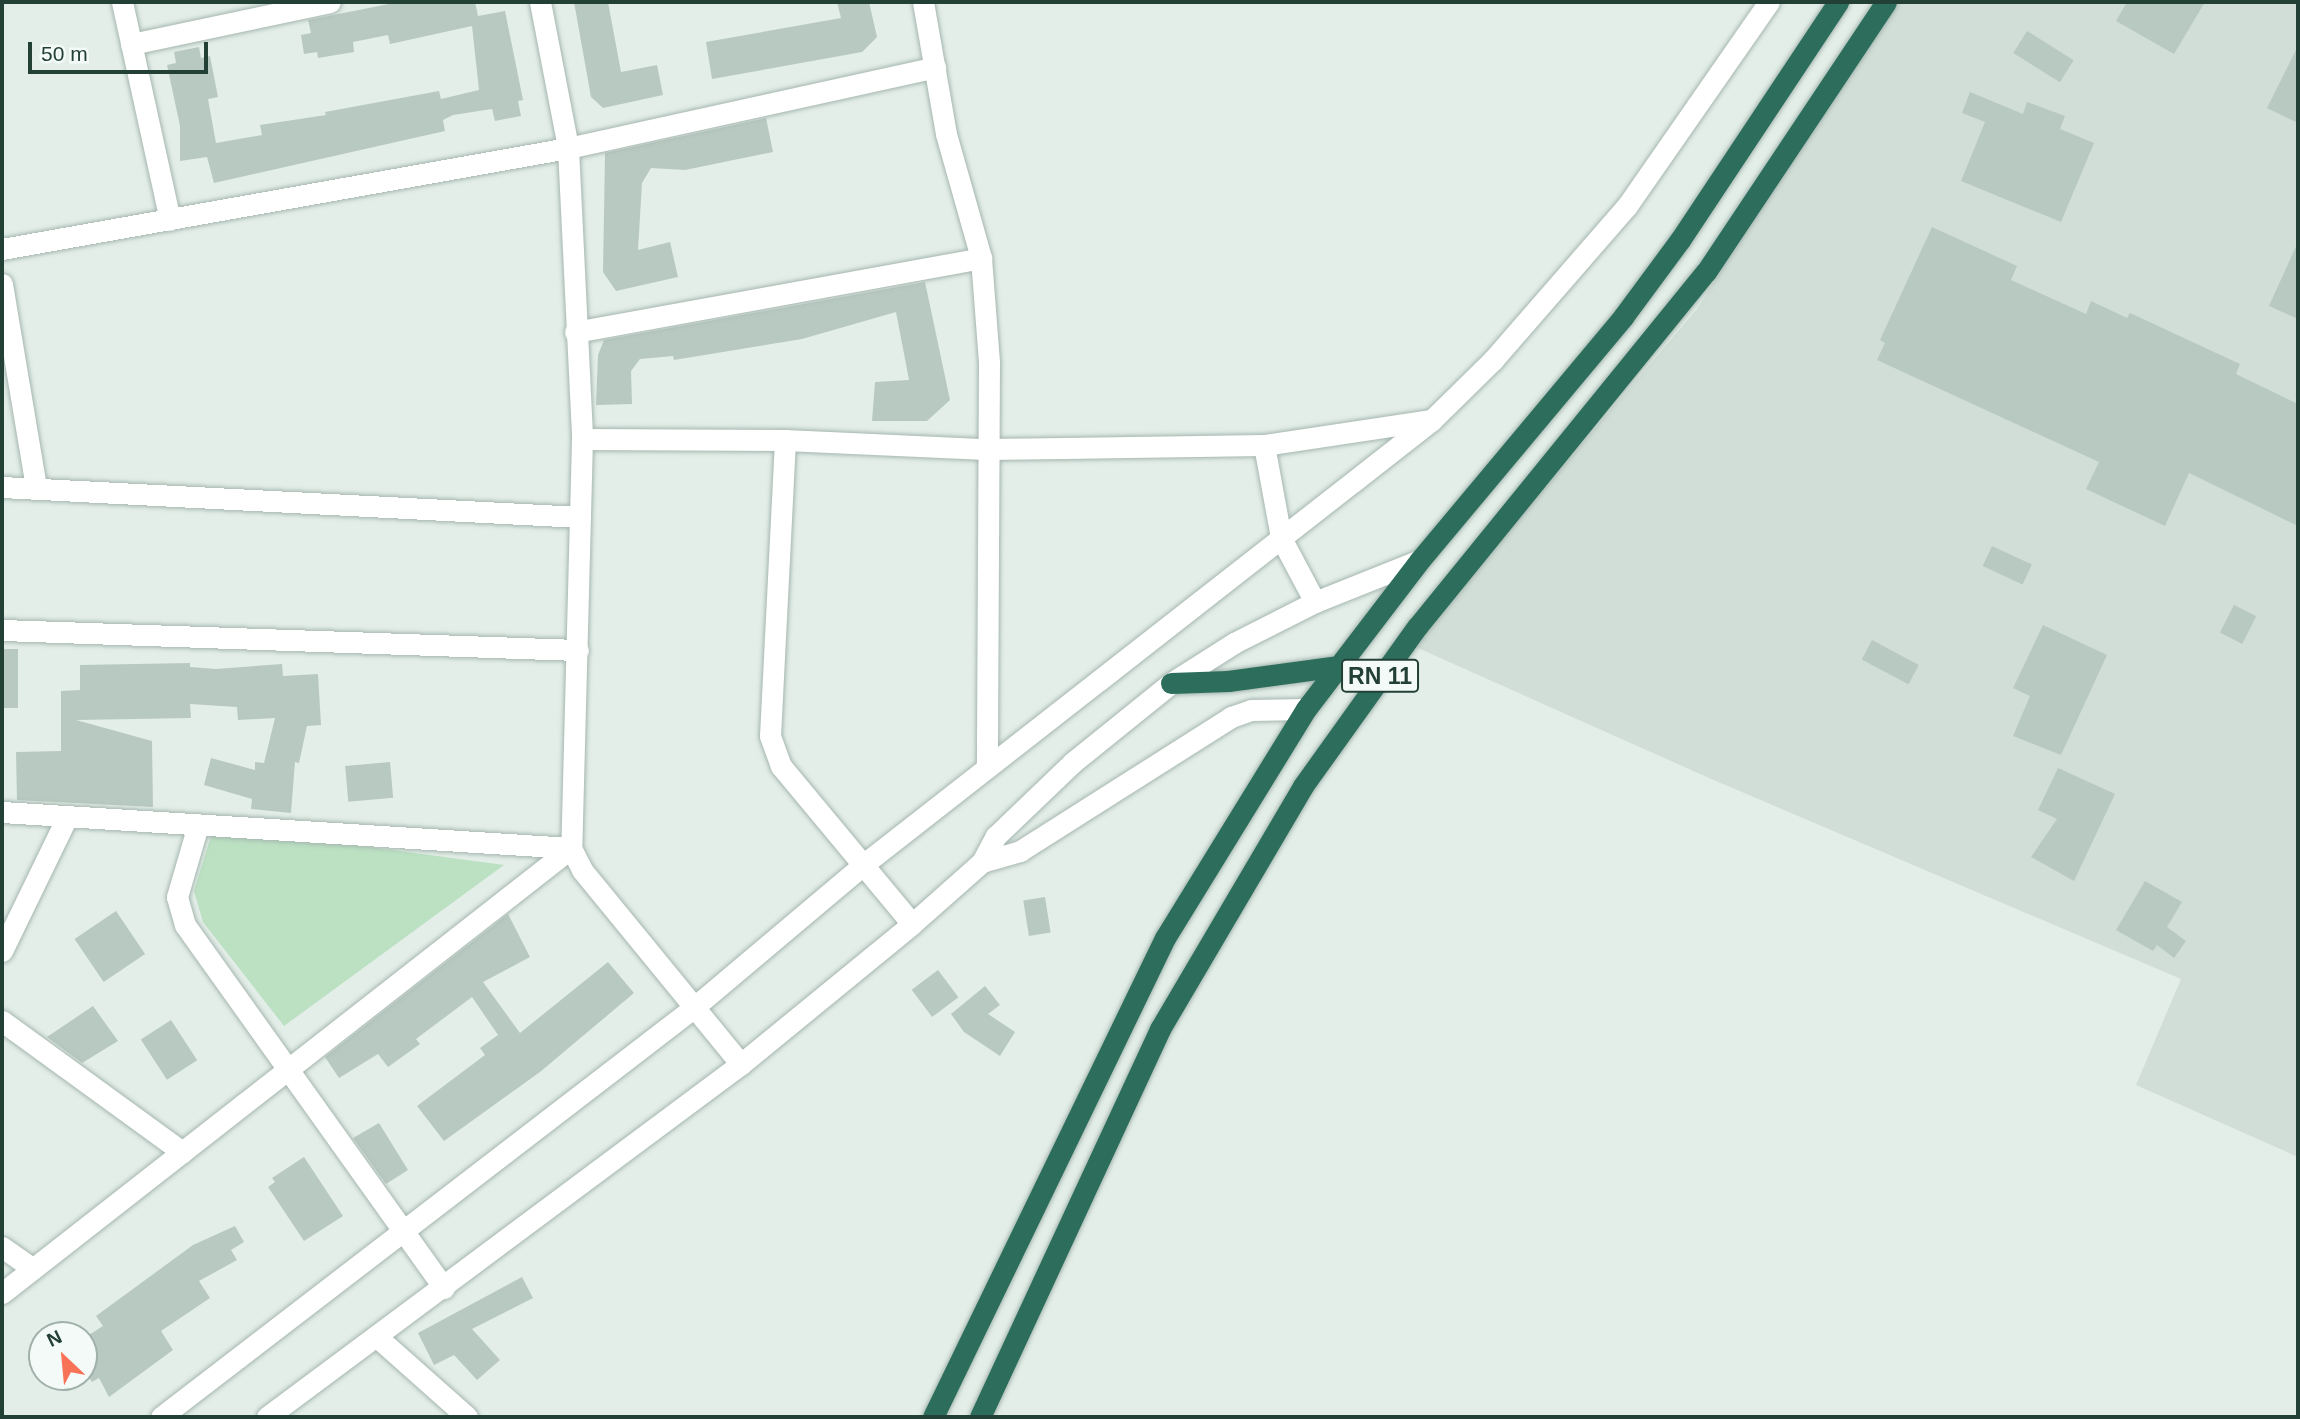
<!DOCTYPE html>
<style>
body{margin:0}
#map{position:relative;width:2300px;height:1419px;overflow:hidden;background:#e3eee8;font-family:Arial,sans-serif}
div>[style]{position:absolute}
[style*='--x']{left:calc(var(--x)*1px);top:calc(var(--y)*1px);width:calc(var(--w)*1px);rotate:calc(var(--a)*1deg)}
.built>*{inset:0;background:#d1ded7}
.green>*{inset:0;background:#bbe0c2}
.building>*{inset:0;background:#b8c9c1;transform-origin:0 0}
.roads{filter:drop-shadow(0 0 2px #a5b6af) drop-shadow(0 0 2px #a5b6af)}
.street>*{height:21px;margin:-10.5px;padding:0 10.5px;transform-origin:10.5px;border-radius:10.5px;background:#fff}
.secondary>*{height:21px;margin:-10.5px;padding:0 10.5px;transform-origin:10.5px;border-radius:10.5px;background:#fff}
.highway>*{height:21px;margin:-10.5px;padding:0 10.5px;transform-origin:10.5px;border-radius:10.5px;background:#2c6e5b}
span{translate:-50% -50%;white-space:nowrap;text-align:center;line-height:1.15;-webkit-text-stroke:7px #f4faf7;paint-order:stroke}
.shield-label span{padding:2px 5px;background:#f4faf7;border:2px solid;border-radius:5px;-webkit-text-stroke-width:0}
.shield-label{font-size:23px;color:#224036;font-weight:700}
.frame{position:absolute;inset:0;border:4px solid #224036;pointer-events:none}
.north{position:absolute;left:28px;top:1321px;width:70px;height:70px;box-sizing:border-box;background:#f4faf7;border:2px solid #a0b0aa;border-radius:50%;rotate:334deg;font-size:19px;font-weight:700;line-height:28px;text-align:center;color:#224036}
.north::after{content:'';display:block;margin:auto;width:24px;height:32px;background:#f87257;clip-path:polygon(50% 0,100% 100%,50% 72%,0 100%)}
.scale{position:absolute;left:28px;top:42px;width:180px;height:32px;box-sizing:border-box;border:4px solid #224036;border-top:0;padding-left:9px;font-size:21px;line-height:24px;white-space:nowrap;color:#224036;-webkit-text-stroke:5px #f4faf7;paint-order:stroke}
</style>
<div id="map">
<div class="built">
<div style="clip-path:polygon(1895px 2px,2298px 2px,2298px 1157px,2136px 1085px,2181px 979px,1709px 778px,1411px 645px,1697px 309px)"></div>
</div>
<div class="green">
<div style="clip-path:polygon(214px 826px,504px 865px,284px 1026px,203px 922px,194px 891px)"></div>
</div>
<div class="building">
<div style="clip-path:polygon(399px 2px,475px 2px,478px 16px,505px 11px,523px 100px,518px 101px,521px 116px,495px 121px,492px 109px,453px 115px,443px 120px,445px 131px,214px 183px,207px 157px,180px 161px,180px 126px,167px 65px,176px 63px,174px 52px,199px 47px,201px 58px,210px 56px,218px 97px,208px 99px,216px 143px,262px 135px,260px 125px,326px 115px,325px 112px,439px 91px,441px 99px,479px 90px,472px 26px,390px 44px,388px 35px,353px 42px,354px 52px,318px 58px,317px 52px,304px 54px,301px 35px,311px 33px,308px 20px)"></div>
<div style="clip-path:polygon(574px 2px,608px 2px,621px 72px,657px 65px,663px 95px,603px 108px,591px 97px)"></div>
<div style="clip-path:polygon(837px 2px,869px 2px,877px 37px,862px 52px,712px 79px,706px 42px,841px 18px)"></div>
<div style="clip-path:polygon(2127px 2px,2205px 2px,2174px 54px,2116px 21px)"></div>
<div style="left:2027px;top:31px;width:55px;height:26px;rotate:32deg"></div>
<div style="clip-path:polygon(2298px 46px,2298px 123px,2267px 108px)"></div>
<div style="clip-path:polygon(1970px 92px,2023px 114px,2027px 102px,2065px 116px,2060px 129px,2094px 143px,2061px 222px,1961px 181px,1985px 122px,1962px 113px)"></div>
<div style="clip-path:polygon(766px 118px,773px 152px,685px 170px,651px 168px,642px 183px,638px 250px,670px 242px,678px 277px,616px 291px,603px 272px,605px 153px)"></div>
<div style="clip-path:polygon(1932px 227px,2017px 266px,2011px 280px,2086px 314px,2091px 301px,2127px 318px,2130px 313px,2240px 364px,2236px 374px,2298px 404px,2298px 526px,2189px 473px,2165px 526px,2086px 489px,2099px 462px,1877px 360px,1885px 343px,1880px 340px)"></div>
<div style="clip-path:polygon(2298px 242px,2298px 319px,2269px 306px)"></div>
<div style="clip-path:polygon(925px 282px,950px 400px,927px 421px,872px 421px,875px 382px,909px 380px,896px 312px,802px 339px,674px 360px,673px 356px,640px 359px,631px 371px,632px 404px,596px 405px,598px 355px,604px 340px)"></div>
<div style="left:1992px;top:546px;width:44px;height:22px;rotate:25deg"></div>
<div style="left:2234px;top:605px;width:25px;height:31px;rotate:27deg"></div>
<div style="clip-path:polygon(2043px 625px,2107px 655px,2061px 755px,2013px 736px,2030px 696px,2013px 688px)"></div>
<div style="left:1872px;top:640px;width:53px;height:22px;rotate:28deg"></div>
<div style="left:2px;top:649px;width:16px;height:59px"></div>
<div style="clip-path:polygon(190px 663px,190px 667px,216px 669px,282px 664px,283px 676px,318px 674px,321px 725px,307px 726px,299px 763px,295px 762px,291px 813px,251px 809px,252px 799px,204px 785px,211px 758px,255px 770px,255px 762px,264px 763px,275px 718px,238px 720px,237px 707px,190px 704px,191px 718px,76px 720px,152px 741px,153px 807px,17px 800px,16px 752px,61px 751px,61px 691px,80px 690px,80px 665px)"></div>
<div style="left:390px;top:762px;width:36px;height:45px;rotate:85deg"></div>
<div style="clip-path:polygon(2058px 768px,2115px 794px,2074px 881px,2031px 857px,2057px 819px,2038px 810px)"></div>
<div style="clip-path:polygon(2145px 881px,2182px 902px,2167px 927px,2186px 941px,2174px 958px,2157px 945px,2153px 951px,2116px 930px)"></div>
<div style="left:1045px;top:897px;width:36px;height:22px;rotate:81deg"></div>
<div style="left:116px;top:911px;width:52px;height:50px;rotate:56deg"></div>
<div style="clip-path:polygon(508px 914px,530px 957px,483px 982px,520px 1033px,608px 962px,634px 993px,540px 1072px,444px 1141px,417px 1106px,485px 1055px,480px 1048px,498px 1035px,472px 997px,416px 1039px,420px 1044px,388px 1067px,378px 1054px,339px 1078px,325px 1057px)"></div>
<div style="left:938px;top:970px;width:34px;height:33px;rotate:53deg"></div>
<div style="clip-path:polygon(985px 986px,1000px 1005px,988px 1014px,1015px 1032px,1000px 1056px,964px 1032px,951px 1014px)"></div>
<div style="clip-path:polygon(93px 1006px,118px 1041px,82px 1063px,47px 1037px)"></div>
<div style="left:171px;top:1020px;width:48px;height:36px;rotate:57deg"></div>
<div style="clip-path:polygon(379px 1123px,408px 1170px,386px 1184px,353px 1138px)"></div>
<div style="clip-path:polygon(304px 1157px,343px 1216px,304px 1241px,268px 1187px,275px 1182px,272px 1178px)"></div>
<div style="clip-path:polygon(235px 1226px,244px 1242px,231px 1250px,237px 1260px,199px 1281px,210px 1298px,161px 1331px,173px 1350px,109px 1397px,99px 1378px,92px 1382px,84px 1369px,84px 1338px,103px 1326px,96px 1316px,193px 1245px)"></div>
<div style="clip-path:polygon(522px 1277px,533px 1298px,472px 1329px,500px 1360px,477px 1380px,454px 1355px,434px 1365px,418px 1333px)"></div>
</div>
<div class="roads">
<div class="street">
<div style="--x:122;--y:2;--w:223;--a:77.6"></div>
<div style="--x:540;--y:2;--w:149;--a:79.1"></div>
<div style="--x:568;--y:148;--w:291;--a:87.2"></div>
<div style="--x:582;--y:439;--w:409;--a:91.5"></div>
<div style="--x:571;--y:848;--w:25;--a:63"></div>
<div style="--x:582;--y:870;--w:251;--a:50.7"></div>
<div style="--x:923;--y:2;--w:134;--a:80.1"></div>
<div style="--x:946;--y:134;--w:129;--a:74.2"></div>
<div style="--x:981;--y:258;--w:105;--a:85.6"></div>
<div style="--x:989;--y:363;--w:403;--a:90.3"></div>
<div style="--x:131;--y:44;--w:203;--a:-11.9"></div>
<div style="--x:2;--y:249;--w:575;--a:-10.12"></div>
<div style="--x:568;--y:148;--w:376;--a:-12.4"></div>
<div style="--x:2;--y:284;--w:206;--a:80.5"></div>
<div style="--x:575;--y:332;--w:413;--a:-10.3"></div>
<div style="--x:582;--y:439;--w:203;--a:0.3"></div>
<div style="--x:785;--y:440;--w:201;--a:2.6"></div>
<div style="--x:986;--y:449;--w:278;--a:-0.8"></div>
<div style="--x:1264;--y:445;--w:169;--a:-8.5"></div>
<div style="--x:785;--y:440;--w:296;--a:92.9"></div>
<div style="--x:770;--y:736;--w:32;--a:70"></div>
<div style="--x:781;--y:766;--w:205;--a:50.3"></div>
<div style="--x:1264;--y:445;--w:95;--a:79.6"></div>
<div style="--x:1281;--y:538;--w:72;--a:62"></div>
<div style="--x:2;--y:487;--w:579;--a:2.97"></div>
<div style="--x:2;--y:630;--w:576;--a:1.99"></div>
<div style="--x:2;--y:812;--w:570;--a:3.62"></div>
<div style="--x:198;--y:825;--w:75;--a:106.3"></div>
<div style="--x:177;--y:897;--w:29;--a:74"></div>
<div style="--x:185;--y:925;--w:446;--a:54.5"></div>
<div style="--x:2;--y:951;--w:149;--a:-64.1"></div>
<div style="--x:2;--y:1021;--w:223;--a:36"></div>
<div style="--x:2;--y:1247;--w:38;--a:35"></div>
<div style="--x:2;--y:1293;--w:722;--a:-38.03"></div>
<div style="--x:377;--y:1337;--w:120;--a:41.6"></div>
<div style="--x:161;--y:1417;--w:670;--a:-37.54"></div>
<div style="--x:692;--y:1009;--w:225;--a:-40.1"></div>
<div style="--x:864;--y:864;--w:721;--a:-38.01"></div>
<div style="--x:1432;--y:420;--w:86;--a:-44.5"></div>
<div style="--x:1493;--y:360;--w:204;--a:-49"></div>
<div style="--x:1627;--y:206;--w:249;--a:-55.2"></div>
</div>
<div class="secondary">
<div style="--x:982;--y:862;--w:40;--a:-16"></div>
<div style="--x:1020;--y:851;--w:250;--a:-32.4"></div>
<div style="--x:1231;--y:717;--w:21;--a:-19"></div>
<div style="--x:1251;--y:710;--w:55;--a:-1"></div>
<div style="--x:267;--y:1417;--w:591;--a:-36.68"></div>
<div style="--x:741;--y:1064;--w:221;--a:-39.3"></div>
<div style="--x:912;--y:924;--w:94;--a:-41.5"></div>
<div style="--x:982;--y:862;--w:30;--a:-62"></div>
<div style="--x:996;--y:836;--w:105;--a:-43.8"></div>
<div style="--x:1072;--y:763;--w:127;--a:-38.9"></div>
<div style="--x:1171;--y:683;--w:75;--a:-32.4"></div>
<div style="--x:1234;--y:643;--w:91;--a:-26.8"></div>
<div style="--x:1315;--y:602;--w:113;--a:-21.8"></div>
</div>
<div class="highway">
<div style="--x:1171;--y:683;--w:57;--a:-2"></div>
<div style="--x:1228;--y:681;--w:112;--a:-7.7"></div>
<div style="--x:933;--y:1417;--w:532;--a:-64.16"></div>
<div style="--x:1165;--y:938;--w:269;--a:-58.4"></div>
<div style="--x:1306;--y:709;--w:188;--a:-52.6"></div>
<div style="--x:1420;--y:560;--w:317;--a:-50.1"></div>
<div style="--x:1623;--y:317;--w:96;--a:-53.5"></div>
<div style="--x:1680;--y:240;--w:286;--a:-56.4"></div>
<div style="--x:980;--y:1417;--w:428;--a:-65.1"></div>
<div style="--x:1160;--y:1029;--w:282;--a:-59.5"></div>
<div style="--x:1303;--y:786;--w:196;--a:-54.4"></div>
<div style="--x:1417;--y:627;--w:458;--a:-50.9"></div>
<div style="--x:1706;--y:272;--w:324;--a:-56.3"></div>
</div>
</div>
<div class="shield-label">
<span style="left:1380px;top:676px">RN 11</span>
</div>
<div class="frame"></div>
<div class="north">N</div>
<div class="scale">50 m</div>
</div>
